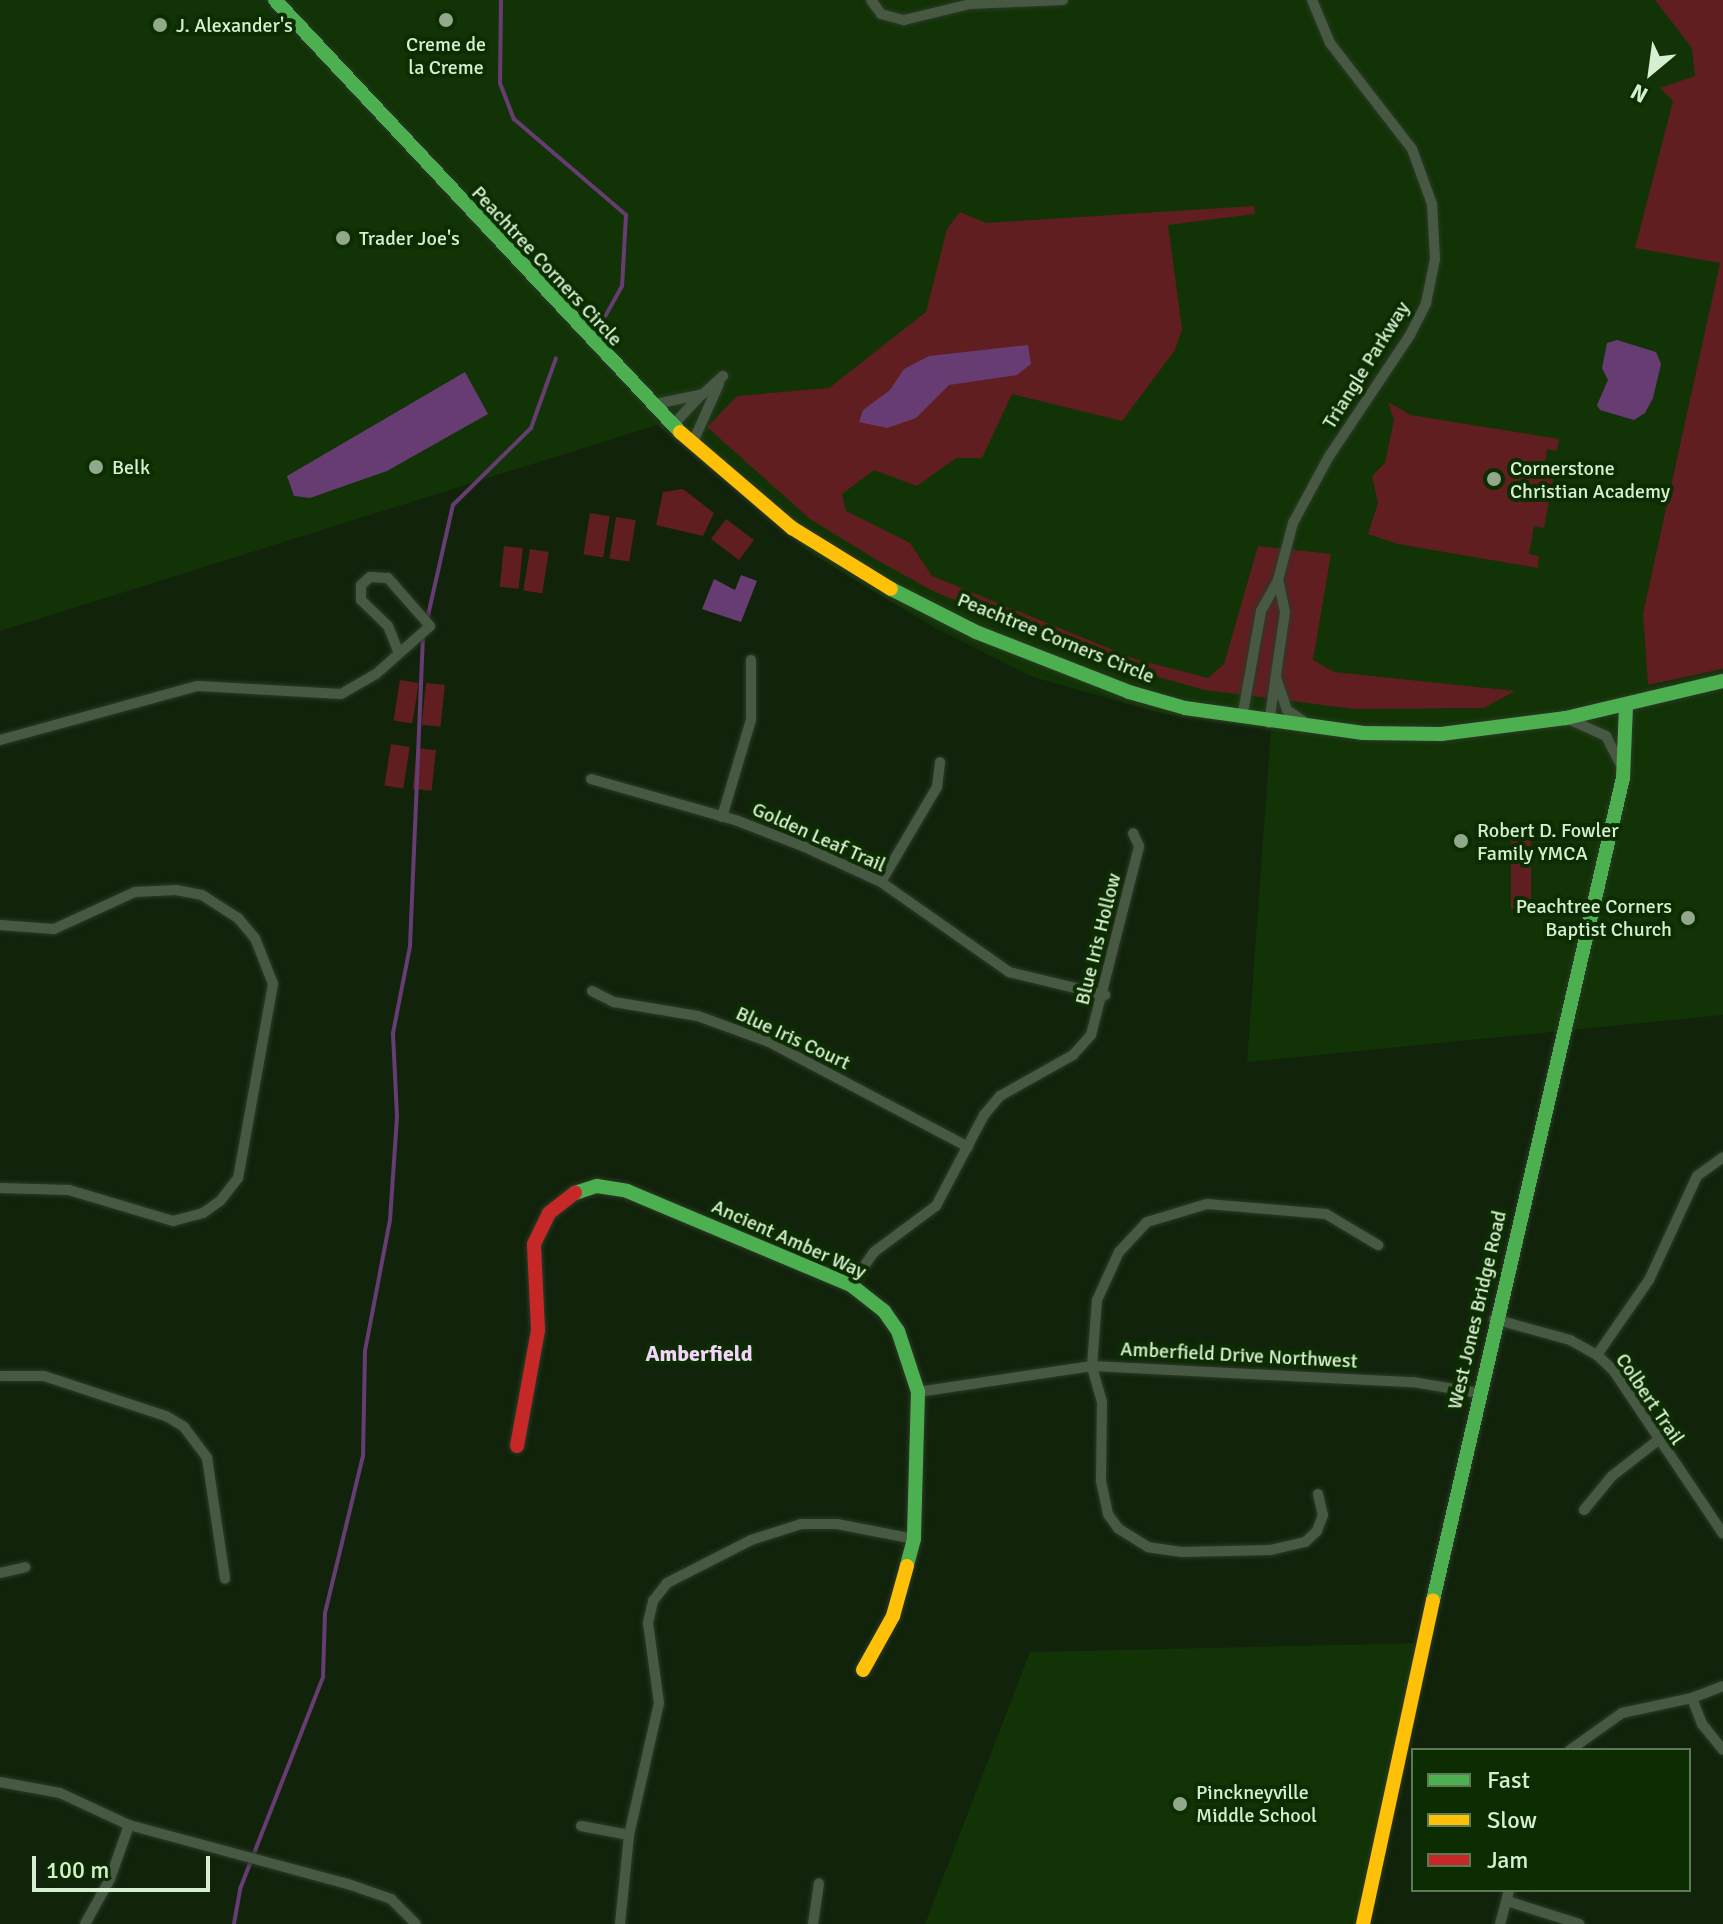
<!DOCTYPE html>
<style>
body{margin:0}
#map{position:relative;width:1723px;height:1924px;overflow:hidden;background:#11230b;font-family:Signika,sans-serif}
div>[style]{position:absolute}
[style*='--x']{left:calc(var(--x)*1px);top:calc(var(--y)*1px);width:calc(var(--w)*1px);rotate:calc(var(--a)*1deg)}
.built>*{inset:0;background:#113305}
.green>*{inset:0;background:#601e21;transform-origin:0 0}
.water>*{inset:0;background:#673c73}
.stream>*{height:4px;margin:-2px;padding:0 2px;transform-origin:2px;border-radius:2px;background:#673c73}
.roads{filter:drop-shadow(0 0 2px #2c3a28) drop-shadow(0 0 2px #2c3a28)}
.street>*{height:10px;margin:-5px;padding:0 5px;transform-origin:5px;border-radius:5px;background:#485943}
.fast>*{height:14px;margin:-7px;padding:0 7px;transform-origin:7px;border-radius:7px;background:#4caf50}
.slow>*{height:14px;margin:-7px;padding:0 7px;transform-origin:7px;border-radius:7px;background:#ffc107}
.jam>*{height:14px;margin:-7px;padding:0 7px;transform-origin:7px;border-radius:7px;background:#c62828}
.dots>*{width:22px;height:22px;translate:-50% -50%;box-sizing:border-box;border:4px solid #0b2d01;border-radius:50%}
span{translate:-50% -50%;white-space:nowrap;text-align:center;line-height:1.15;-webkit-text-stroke:8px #0b2d01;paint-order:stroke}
.poi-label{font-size:20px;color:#d6efd0}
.left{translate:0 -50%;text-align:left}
.right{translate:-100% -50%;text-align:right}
.street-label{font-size:20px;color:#d6efd0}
.neighbourhood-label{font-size:22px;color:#f3d5fb;font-weight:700}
.legend{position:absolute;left:1411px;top:1748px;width:280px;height:144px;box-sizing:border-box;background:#0b2d01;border:2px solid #5c7b54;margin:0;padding:10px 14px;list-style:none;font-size:24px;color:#d6efd0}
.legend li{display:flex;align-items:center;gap:16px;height:40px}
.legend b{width:40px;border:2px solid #5c7b54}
.north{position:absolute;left:1611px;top:32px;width:80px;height:80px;-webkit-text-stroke:6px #0b2d01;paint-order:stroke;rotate:209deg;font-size:22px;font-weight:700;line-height:32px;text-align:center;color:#d6efd0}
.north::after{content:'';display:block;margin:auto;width:28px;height:36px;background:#d6efd0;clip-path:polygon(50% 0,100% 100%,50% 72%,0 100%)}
.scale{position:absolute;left:32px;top:1856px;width:178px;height:36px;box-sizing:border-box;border:4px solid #d6efd0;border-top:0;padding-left:10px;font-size:24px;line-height:28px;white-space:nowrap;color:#d6efd0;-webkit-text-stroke:6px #0b2d01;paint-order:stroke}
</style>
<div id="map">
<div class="built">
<div style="clip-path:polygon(0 0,1723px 0,1723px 250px,1643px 613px,1649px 685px,1723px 669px,1723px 1015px,1247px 1062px,1271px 729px,1163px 714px,1033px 677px,935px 628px,815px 556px,657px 425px,0 631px)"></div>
<div style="clip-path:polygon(1423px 1643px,1363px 1924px,925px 1924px,1030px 1652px)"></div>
</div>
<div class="green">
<div style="clip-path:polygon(1655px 0,1723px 0,1723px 669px,1648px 685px,1643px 613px,1720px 263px,1635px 248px,1673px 101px,1660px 88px,1695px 76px,1692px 48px)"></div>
<div style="clip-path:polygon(1254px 206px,1255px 214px,1168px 225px,1182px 329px,1175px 350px,1122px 421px,1012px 394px,982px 458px,956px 458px,917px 486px,874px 470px,842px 494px,846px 511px,910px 543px,932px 576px,1135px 659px,1208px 678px,1224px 664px,1258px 546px,1331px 554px,1313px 660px,1334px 672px,1515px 691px,1484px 708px,1354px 709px,1205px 690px,1104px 662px,933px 591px,877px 560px,810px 519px,707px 427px,737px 396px,829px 388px,926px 312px,947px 229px,960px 212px,986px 223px)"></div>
<div style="clip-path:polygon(1388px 402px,1411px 415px,1559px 439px,1557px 451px,1547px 449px,1543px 476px,1553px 479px,1544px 528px,1534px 526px,1529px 554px,1539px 556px,1538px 568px,1398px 544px,1368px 534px,1378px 503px,1372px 476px,1385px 463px,1394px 420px)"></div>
<div style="clip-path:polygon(683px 489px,714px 513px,703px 536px,656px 525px,663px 492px)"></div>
<div style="left:590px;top:513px;width:20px;height:42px;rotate:9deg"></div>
<div style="left:616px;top:517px;width:20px;height:42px;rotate:9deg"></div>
<div style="left:726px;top:519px;width:35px;height:25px;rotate:37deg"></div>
<div style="left:504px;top:546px;width:19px;height:41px;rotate:6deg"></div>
<div style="left:530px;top:549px;width:19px;height:42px;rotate:9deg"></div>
<div style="left:400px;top:680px;width:19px;height:41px;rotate:9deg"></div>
<div style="left:426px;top:683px;width:19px;height:42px;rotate:6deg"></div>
<div style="left:391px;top:744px;width:19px;height:42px;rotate:9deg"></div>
<div style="left:417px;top:748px;width:19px;height:41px;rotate:6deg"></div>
<div style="left:1511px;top:840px;width:20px;height:69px"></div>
</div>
<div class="water">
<div style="clip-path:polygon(1617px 340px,1656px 352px,1661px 364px,1653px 398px,1645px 413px,1634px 420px,1600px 410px,1597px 405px,1608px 380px,1602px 368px,1607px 343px)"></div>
<div style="clip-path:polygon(1028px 345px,1031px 364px,1017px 375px,949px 385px,916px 418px,887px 428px,859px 422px,863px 410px,890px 390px,904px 369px,929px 356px)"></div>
<div style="clip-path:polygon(465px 372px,488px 414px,387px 471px,310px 498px,294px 496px,287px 476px)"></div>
<div style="clip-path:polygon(741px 575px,757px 581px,741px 622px,702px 609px,714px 579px,735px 590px)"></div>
</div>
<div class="stream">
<div style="--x:501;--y:0;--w:83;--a:90.7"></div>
<div style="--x:500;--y:83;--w:39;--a:69"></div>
<div style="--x:514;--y:119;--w:148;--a:40.6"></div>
<div style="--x:626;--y:215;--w:71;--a:93.2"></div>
<div style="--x:622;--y:286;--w:35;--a:119"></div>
<div style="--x:427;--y:620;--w:118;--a:-77.3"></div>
<div style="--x:453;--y:505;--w:110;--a:-44.6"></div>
<div style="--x:531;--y:428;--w:74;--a:-70.3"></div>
<div style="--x:234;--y:1924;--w:36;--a:-80"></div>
<div style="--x:240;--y:1889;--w:228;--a:-68.6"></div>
<div style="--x:323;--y:1677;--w:64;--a:-88.2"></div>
<div style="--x:325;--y:1613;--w:162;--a:-76.4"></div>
<div style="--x:363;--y:1456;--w:105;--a:-88.9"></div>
<div style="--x:365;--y:1351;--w:133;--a:-79.2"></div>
<div style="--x:390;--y:1220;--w:104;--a:-86.1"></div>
<div style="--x:397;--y:1116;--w:83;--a:-92.8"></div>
<div style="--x:393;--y:1033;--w:89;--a:-78.9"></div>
<div style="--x:410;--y:946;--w:310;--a:-87.6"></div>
</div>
<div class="roads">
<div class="street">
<div style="--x:871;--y:0;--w:17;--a:54"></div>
<div style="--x:881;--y:14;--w:24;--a:15"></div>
<div style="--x:904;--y:20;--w:68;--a:-13.6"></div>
<div style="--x:970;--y:4;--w:93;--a:-2.5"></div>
<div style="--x:651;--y:405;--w:53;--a:-11.9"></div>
<div style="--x:703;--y:394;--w:27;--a:-42"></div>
<div style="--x:673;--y:425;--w:41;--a:-47"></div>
<div style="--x:692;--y:444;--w:66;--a:-65.8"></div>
<div style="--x:1276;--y:678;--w:34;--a:71"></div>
<div style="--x:1287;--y:710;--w:23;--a:34"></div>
<div style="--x:1242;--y:718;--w:109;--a:-79.9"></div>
<div style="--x:1261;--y:611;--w:35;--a:-61"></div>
<div style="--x:1278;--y:580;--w:59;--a:-75.3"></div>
<div style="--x:1293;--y:523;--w:74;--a:-61.7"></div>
<div style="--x:1328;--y:458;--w:148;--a:-56.3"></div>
<div style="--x:1410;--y:335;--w:36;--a:-63"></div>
<div style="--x:1426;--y:303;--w:45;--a:-78.4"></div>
<div style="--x:1435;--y:259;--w:55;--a:-93.1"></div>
<div style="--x:1432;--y:204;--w:59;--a:-110"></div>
<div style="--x:1412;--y:149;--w:134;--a:-127.7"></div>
<div style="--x:1330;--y:43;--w:47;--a:-112.7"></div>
<div style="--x:1568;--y:719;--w:42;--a:24.1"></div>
<div style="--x:1606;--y:736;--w:29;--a:63"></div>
<div style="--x:1269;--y:723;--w:112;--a:-81.8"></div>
<div style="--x:1285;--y:612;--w:33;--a:-102"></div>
<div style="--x:0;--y:740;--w:205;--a:-15.3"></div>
<div style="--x:198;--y:686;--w:143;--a:3.2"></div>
<div style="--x:341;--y:694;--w:40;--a:-29.7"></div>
<div style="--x:376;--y:674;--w:72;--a:-41.6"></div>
<div style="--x:430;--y:626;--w:64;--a:-131.2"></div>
<div style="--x:388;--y:578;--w:18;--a:-177"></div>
<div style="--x:370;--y:577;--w:12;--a:138"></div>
<div style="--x:361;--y:585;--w:15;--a:90"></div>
<div style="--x:361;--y:600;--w:37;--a:44"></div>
<div style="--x:388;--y:626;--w:29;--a:68"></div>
<div style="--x:591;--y:779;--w:153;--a:15.9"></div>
<div style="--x:738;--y:821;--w:72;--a:21.2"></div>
<div style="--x:805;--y:847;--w:84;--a:24.7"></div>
<div style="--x:881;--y:882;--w:156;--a:35.1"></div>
<div style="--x:1009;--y:972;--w:99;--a:13.5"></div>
<div style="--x:722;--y:817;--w:101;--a:-73.4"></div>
<div style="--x:751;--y:720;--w:60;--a:-90"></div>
<div style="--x:881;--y:882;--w:110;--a:-59.5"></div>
<div style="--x:937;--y:787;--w:25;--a:-83"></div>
<div style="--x:0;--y:925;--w:54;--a:4.2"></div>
<div style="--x:54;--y:929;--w:89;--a:-24.6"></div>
<div style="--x:135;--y:892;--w:41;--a:-2.8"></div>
<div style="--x:176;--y:890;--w:26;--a:11"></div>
<div style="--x:202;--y:895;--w:43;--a:32.6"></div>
<div style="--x:238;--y:918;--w:26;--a:50"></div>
<div style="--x:255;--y:938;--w:49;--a:68.6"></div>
<div style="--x:273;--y:984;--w:197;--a:100.2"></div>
<div style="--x:238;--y:1178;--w:29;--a:128"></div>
<div style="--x:220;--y:1201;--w:21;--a:145"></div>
<div style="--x:203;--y:1213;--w:31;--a:165"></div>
<div style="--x:173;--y:1221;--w:109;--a:-163.4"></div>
<div style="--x:69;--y:1190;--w:69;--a:-178.3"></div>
<div style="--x:592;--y:991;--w:25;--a:27"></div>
<div style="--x:614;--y:1002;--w:85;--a:9.5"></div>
<div style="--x:698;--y:1016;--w:76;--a:20.1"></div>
<div style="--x:769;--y:1042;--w:225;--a:27.8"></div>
<div style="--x:851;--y:1285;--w:40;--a:-55.1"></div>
<div style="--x:874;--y:1252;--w:77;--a:-36.6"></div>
<div style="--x:936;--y:1206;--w:103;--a:-62.2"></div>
<div style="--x:984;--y:1115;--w:25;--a:-50"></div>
<div style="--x:1000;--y:1096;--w:84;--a:-29.3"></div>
<div style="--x:1073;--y:1055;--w:27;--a:-48"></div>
<div style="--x:1091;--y:1035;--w:195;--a:-75.7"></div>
<div style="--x:1139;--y:846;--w:14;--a:-115"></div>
<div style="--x:1494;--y:1319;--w:79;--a:15.4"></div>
<div style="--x:1570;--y:1340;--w:31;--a:29"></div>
<div style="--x:1597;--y:1355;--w:22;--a:43"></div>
<div style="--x:1613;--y:1370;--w:197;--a:56.1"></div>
<div style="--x:1597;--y:1355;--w:91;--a:-55.3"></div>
<div style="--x:1649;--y:1280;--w:115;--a:-65.2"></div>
<div style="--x:1697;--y:1176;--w:32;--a:-36"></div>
<div style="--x:0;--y:1376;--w:44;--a:0"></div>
<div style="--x:44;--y:1376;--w:128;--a:18.2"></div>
<div style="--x:166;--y:1416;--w:21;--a:31"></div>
<div style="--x:184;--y:1427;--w:39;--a:53"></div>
<div style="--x:207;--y:1458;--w:122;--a:81.5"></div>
<div style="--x:918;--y:1392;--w:176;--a:-8.5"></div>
<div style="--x:1092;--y:1366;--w:321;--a:2.9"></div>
<div style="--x:1413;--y:1382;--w:66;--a:9.6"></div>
<div style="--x:1318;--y:1494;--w:22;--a:77"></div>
<div style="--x:1323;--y:1515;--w:17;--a:111"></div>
<div style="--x:1317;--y:1531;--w:16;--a:137"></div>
<div style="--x:1305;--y:1542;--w:35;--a:167"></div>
<div style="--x:1271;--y:1550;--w:89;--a:178.7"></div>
<div style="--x:1182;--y:1552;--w:34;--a:-172"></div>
<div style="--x:1148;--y:1547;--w:36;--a:-148"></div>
<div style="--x:1118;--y:1528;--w:17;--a:-126"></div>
<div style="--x:1108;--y:1514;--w:34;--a:-102"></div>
<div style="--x:1101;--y:1481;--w:79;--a:-89.3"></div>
<div style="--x:1102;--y:1402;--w:37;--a:-106"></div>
<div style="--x:1092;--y:1366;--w:66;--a:-85.7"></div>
<div style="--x:1097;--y:1300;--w:53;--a:-65.4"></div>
<div style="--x:1119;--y:1252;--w:41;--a:-47"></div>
<div style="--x:1147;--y:1222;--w:63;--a:-16.7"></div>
<div style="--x:1207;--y:1204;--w:119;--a:4.8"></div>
<div style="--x:1326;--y:1214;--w:61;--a:30.8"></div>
<div style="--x:1584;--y:1510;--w:44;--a:-50.5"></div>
<div style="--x:1612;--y:1476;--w:57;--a:-37.9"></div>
<div style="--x:0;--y:1573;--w:26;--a:-13"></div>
<div style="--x:1692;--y:1698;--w:28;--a:69"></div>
<div style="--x:1702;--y:1724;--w:33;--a:51"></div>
<div style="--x:1570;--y:1750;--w:64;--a:-35.4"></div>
<div style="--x:1622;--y:1713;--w:72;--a:-12.1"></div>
<div style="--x:1692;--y:1698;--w:33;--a:-21"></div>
<div style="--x:0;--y:1782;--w:61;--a:10.4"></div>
<div style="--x:60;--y:1793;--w:76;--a:24.9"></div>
<div style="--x:129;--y:1825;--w:227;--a:15.1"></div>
<div style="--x:348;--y:1884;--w:46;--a:19.2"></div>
<div style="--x:391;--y:1899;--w:35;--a:45"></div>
<div style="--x:581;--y:1826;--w:49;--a:10.6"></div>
<div style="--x:1507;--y:1901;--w:76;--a:17.7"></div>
<div style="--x:85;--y:1924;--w:51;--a:-60.9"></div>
<div style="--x:110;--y:1879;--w:57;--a:-70.6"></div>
<div style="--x:620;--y:1924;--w:89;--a:-84.2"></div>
<div style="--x:629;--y:1835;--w:135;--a:-77.2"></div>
<div style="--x:659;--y:1703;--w:81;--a:-97.8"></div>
<div style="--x:648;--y:1623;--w:23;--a:-77"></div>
<div style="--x:653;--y:1601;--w:23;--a:-52"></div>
<div style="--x:667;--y:1583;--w:94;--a:-27.1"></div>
<div style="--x:751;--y:1540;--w:52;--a:-17.7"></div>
<div style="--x:801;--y:1524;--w:36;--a:0"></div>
<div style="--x:837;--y:1524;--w:78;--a:11"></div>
<div style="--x:813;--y:1924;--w:41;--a:-81.7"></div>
<div style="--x:1500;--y:1924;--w:35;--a:-75"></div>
</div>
<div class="fast">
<div style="--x:275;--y:0;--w:592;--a:46.85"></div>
<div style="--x:891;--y:589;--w:95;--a:26.8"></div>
<div style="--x:976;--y:632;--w:164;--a:21.4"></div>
<div style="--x:1129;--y:692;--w:58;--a:15.9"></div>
<div style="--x:1185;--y:708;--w:180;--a:8"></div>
<div style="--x:1363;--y:733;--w:78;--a:0.7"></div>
<div style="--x:1441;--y:734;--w:126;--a:-7.3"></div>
<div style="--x:1566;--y:718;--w:161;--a:-13.3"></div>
<div style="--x:575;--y:1193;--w:23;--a:-18"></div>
<div style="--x:597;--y:1186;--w:30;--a:9"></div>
<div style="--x:627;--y:1191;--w:243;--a:22.8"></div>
<div style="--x:851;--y:1285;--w:42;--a:38.2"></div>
<div style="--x:884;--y:1311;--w:24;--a:55"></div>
<div style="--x:898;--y:1331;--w:64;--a:71.8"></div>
<div style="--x:918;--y:1392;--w:147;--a:91.6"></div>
<div style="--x:914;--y:1539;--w:28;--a:105"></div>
<div style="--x:1433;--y:1600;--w:844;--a:-76.99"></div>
<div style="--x:1623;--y:778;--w:72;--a:-87.6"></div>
</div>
<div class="slow">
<div style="--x:680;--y:432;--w:148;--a:40.6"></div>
<div style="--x:792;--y:528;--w:116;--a:31.6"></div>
<div style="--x:863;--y:1670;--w:62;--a:-60.9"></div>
<div style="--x:893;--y:1616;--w:52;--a:-74.4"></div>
<div style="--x:1363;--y:1924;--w:331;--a:-77.8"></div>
</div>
<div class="jam">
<div style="--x:517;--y:1446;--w:118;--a:-79.7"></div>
<div style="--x:538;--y:1330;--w:86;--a:-92.7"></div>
<div style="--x:534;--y:1244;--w:34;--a:-64"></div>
<div style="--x:549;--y:1213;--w:33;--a:-38"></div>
</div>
</div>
<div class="dots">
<div style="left:446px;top:20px;background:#91a88b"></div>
<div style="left:160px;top:25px;background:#91a88b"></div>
<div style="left:343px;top:238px;background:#91a88b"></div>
<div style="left:96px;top:467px;background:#91a88b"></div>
<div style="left:1494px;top:479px;background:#91a88b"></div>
<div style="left:1461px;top:841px;background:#91a88b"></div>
<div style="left:1688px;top:918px;background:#91a88b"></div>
<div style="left:1180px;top:1804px;background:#91a88b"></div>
</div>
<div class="poi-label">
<span class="left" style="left:176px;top:25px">J. Alexander's</span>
<span style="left:446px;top:56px">Creme de<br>la Creme</span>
<span class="left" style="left:359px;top:238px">Trader Joe's</span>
<span class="left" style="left:112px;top:467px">Belk</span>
<span class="left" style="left:1510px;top:480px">Cornerstone<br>Christian Academy</span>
<span class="left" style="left:1477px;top:842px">Robert D. Fowler<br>Family YMCA</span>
<span class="right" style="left:1672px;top:918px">Peachtree Corners<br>Baptist Church</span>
<span class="left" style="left:1196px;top:1804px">Pinckneyville<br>Middle School</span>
</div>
<div class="street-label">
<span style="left:547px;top:266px;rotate:47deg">Peachtree Corners Circle</span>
<span style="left:1366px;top:365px;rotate:-58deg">Triangle Parkway</span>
<span style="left:1056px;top:638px;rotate:22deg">Peachtree Corners Circle</span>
<span style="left:819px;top:837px;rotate:24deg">Golden Leaf Trail</span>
<span style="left:1098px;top:939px;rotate:-76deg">Blue Iris Hollow</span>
<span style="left:793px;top:1038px;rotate:25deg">Blue Iris Court</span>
<span style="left:789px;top:1239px;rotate:24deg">Ancient Amber Way</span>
<span style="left:1477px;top:1310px;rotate:-77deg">West Jones Bridge Road</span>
<span style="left:1239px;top:1355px;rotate:3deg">Amberfield Drive Northwest</span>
<span style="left:1650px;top:1399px;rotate:56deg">Colbert Trail</span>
</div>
<div class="neighbourhood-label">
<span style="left:699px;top:1354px">Amberfield</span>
</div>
<ul class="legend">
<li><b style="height:10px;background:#4caf50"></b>Fast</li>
<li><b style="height:10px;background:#ffc107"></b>Slow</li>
<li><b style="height:10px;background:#c62828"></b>Jam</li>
</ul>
<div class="north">N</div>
<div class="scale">100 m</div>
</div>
